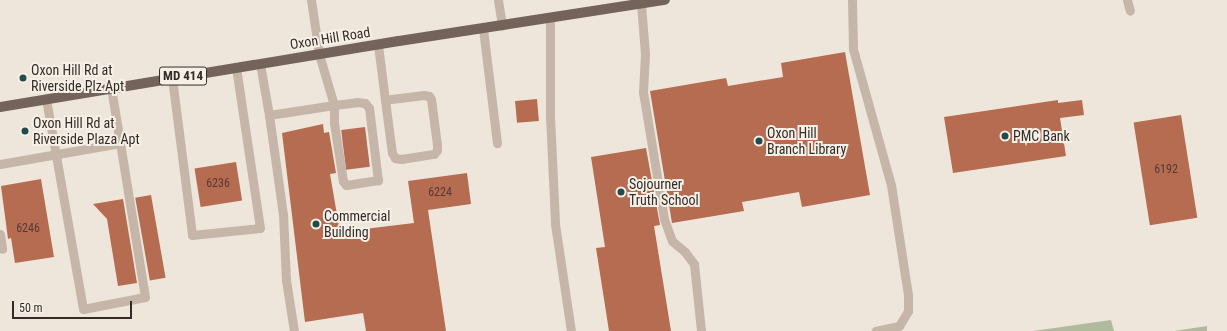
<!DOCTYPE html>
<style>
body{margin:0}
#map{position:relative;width:1227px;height:331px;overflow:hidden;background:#eee6db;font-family:"Roboto Condensed",sans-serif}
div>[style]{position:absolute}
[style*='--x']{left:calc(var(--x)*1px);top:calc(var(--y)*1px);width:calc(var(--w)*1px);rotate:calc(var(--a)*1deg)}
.green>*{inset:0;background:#b0bb9d}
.building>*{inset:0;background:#b66c51;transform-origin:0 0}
.service>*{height:9px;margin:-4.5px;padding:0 4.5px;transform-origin:4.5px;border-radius:4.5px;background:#c5b6a9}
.primary>*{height:10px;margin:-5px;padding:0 5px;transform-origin:5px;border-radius:5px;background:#73635b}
.dots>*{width:11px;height:11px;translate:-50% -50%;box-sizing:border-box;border:2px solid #f7f0e7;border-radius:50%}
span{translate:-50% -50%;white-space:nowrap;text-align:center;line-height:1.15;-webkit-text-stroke:4px #f7f0e7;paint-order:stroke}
.number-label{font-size:12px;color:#543b32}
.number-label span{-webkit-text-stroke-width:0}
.shield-label span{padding:1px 3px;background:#f7f0e7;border:1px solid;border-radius:3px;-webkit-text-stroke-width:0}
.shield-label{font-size:13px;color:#332b28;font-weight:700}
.street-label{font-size:14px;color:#332b28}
.poi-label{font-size:14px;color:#332b28}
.left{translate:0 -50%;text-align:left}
.scale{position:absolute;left:12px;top:301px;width:120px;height:18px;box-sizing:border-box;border:2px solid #332b28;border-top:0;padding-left:5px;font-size:12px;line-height:14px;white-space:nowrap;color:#332b28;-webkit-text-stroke:3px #f7f0e7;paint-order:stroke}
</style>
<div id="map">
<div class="green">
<div style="clip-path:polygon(1111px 320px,1114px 331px,1033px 331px)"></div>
<div style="clip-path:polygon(1207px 326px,1207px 331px,1174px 331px)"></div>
</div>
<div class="building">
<div style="clip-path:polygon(845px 52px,870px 195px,802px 207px,799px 192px,742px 202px,744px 211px,672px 223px,650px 91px,726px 78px,728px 86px,783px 77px,781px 63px)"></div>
<div style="left:537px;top:99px;width:22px;height:22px;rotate:85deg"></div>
<div style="clip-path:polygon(1058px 100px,1058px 103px,1082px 100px,1084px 115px,1060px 118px,1066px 156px,953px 173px,944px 117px)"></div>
<div style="left:1181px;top:115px;width:104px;height:48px;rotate:81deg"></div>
<div style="clip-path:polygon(323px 124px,324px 133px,329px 132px,336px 173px,330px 174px,340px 232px,414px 223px,408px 181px,467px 173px,471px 204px,428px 210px,446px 331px,366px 331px,363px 313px,305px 322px,282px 133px)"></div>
<div style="left:365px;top:127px;width:40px;height:24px;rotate:83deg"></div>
<div style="clip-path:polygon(646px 148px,660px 225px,654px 226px,671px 331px,609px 331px,596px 248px,605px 247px,591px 157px)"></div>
<div style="left:236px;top:162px;width:39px;height:42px;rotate:81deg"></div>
<div style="clip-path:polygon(41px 179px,54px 257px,15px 263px,11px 238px,8px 239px,1px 186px)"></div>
<div style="left:151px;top:195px;width:84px;height:16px;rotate:80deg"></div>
<div style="clip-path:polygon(123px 199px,137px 283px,118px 286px,107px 219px,93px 204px)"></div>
</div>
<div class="service">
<div style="--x:498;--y:0;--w:26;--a:81"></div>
<div style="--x:852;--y:0;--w:49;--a:88.8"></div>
<div style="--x:853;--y:49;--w:141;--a:74.4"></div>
<div style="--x:891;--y:185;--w:111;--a:81.2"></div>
<div style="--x:908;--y:295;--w:16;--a:90"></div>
<div style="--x:908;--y:311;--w:17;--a:121"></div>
<div style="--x:899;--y:326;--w:24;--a:168"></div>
<div style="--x:1127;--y:0;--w:11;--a:75"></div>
<div style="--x:641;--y:4;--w:50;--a:85.4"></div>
<div style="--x:645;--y:54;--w:38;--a:93"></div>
<div style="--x:643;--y:92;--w:129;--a:80.6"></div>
<div style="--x:664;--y:219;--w:23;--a:70"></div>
<div style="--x:672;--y:241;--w:17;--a:40"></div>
<div style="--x:685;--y:252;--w:15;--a:53"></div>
<div style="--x:694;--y:264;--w:67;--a:84"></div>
<div style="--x:550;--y:19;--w:97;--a:90"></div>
<div style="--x:550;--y:116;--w:108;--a:87.3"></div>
<div style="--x:555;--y:224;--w:108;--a:81.5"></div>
<div style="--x:483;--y:29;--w:115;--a:83"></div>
<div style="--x:378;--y:45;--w:55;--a:82.7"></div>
<div style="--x:385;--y:100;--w:53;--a:82.5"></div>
<div style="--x:392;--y:153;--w:6;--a:59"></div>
<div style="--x:395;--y:158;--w:6;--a:9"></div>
<div style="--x:401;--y:159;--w:33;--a:-9"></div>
<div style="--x:434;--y:154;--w:5;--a:-53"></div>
<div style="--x:437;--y:150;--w:5;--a:-90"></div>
<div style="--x:437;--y:145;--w:46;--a:-97.4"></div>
<div style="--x:431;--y:99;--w:4;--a:-124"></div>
<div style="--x:429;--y:96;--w:5;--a:-169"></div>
<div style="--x:424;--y:95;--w:39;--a:173"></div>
<div style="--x:260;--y:64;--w:52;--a:80"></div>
<div style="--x:269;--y:115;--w:66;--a:-8.7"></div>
<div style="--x:334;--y:105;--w:53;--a:-106.4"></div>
<div style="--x:319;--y:54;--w:55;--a:-98.4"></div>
<div style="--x:172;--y:78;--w:158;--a:82.7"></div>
<div style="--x:192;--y:235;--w:68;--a:-5.9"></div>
<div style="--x:260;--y:228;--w:162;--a:-98.5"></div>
<div style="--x:46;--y:99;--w:213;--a:80"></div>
<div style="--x:83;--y:309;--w:63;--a:-11"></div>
<div style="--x:145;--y:297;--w:212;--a:-99.2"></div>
<div style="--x:357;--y:102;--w:8;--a:7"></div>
<div style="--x:365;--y:103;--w:6;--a:51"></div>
<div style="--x:369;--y:108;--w:73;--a:82.9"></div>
<div style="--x:378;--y:180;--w:32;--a:171"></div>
<div style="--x:346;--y:185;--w:5;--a:-127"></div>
<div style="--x:343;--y:181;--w:59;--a:-98.8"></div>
<div style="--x:334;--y:123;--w:18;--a:-90"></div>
<div style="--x:334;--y:105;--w:23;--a:-7"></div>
<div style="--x:269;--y:115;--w:100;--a:82"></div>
<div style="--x:283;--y:214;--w:66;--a:87.4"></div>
<div style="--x:286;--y:280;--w:52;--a:81.1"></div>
<div style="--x:0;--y:164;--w:122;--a:-9.9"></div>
<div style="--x:0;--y:234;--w:15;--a:82"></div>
</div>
<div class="primary">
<div style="--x:0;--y:107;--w:404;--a:-9.4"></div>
<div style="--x:399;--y:41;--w:269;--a:-8.8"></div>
</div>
<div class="dots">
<div style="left:23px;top:78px;background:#234b4f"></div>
<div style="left:25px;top:131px;background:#234b4f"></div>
<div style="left:1005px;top:136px;background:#234b4f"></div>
<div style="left:759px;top:141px;background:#234b4f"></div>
<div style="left:621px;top:192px;background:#234b4f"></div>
<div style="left:316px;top:224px;background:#234b4f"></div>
</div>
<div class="number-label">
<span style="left:1166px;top:170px">6192</span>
<span style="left:218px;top:184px">6236</span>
<span style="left:440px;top:193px">6224</span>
<span style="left:28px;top:229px">6246</span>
</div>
<div class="shield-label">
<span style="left:183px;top:76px">MD 414</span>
</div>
<div class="street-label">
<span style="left:330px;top:38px;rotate:-9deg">Oxon Hill Road</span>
</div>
<div class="poi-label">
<span class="left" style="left:31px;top:78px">Oxon Hill Rd at<br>Riverside Plz Apt</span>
<span class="left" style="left:33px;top:131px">Oxon Hill Rd at<br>Riverside Plaza Apt</span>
<span class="left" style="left:767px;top:141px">Oxon Hill<br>Branch Library</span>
<span class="left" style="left:1013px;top:136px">PMC Bank</span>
<span class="left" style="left:629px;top:192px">Sojourner<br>Truth School</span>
<span class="left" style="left:324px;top:224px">Commercial<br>Building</span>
</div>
<div class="scale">50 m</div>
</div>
